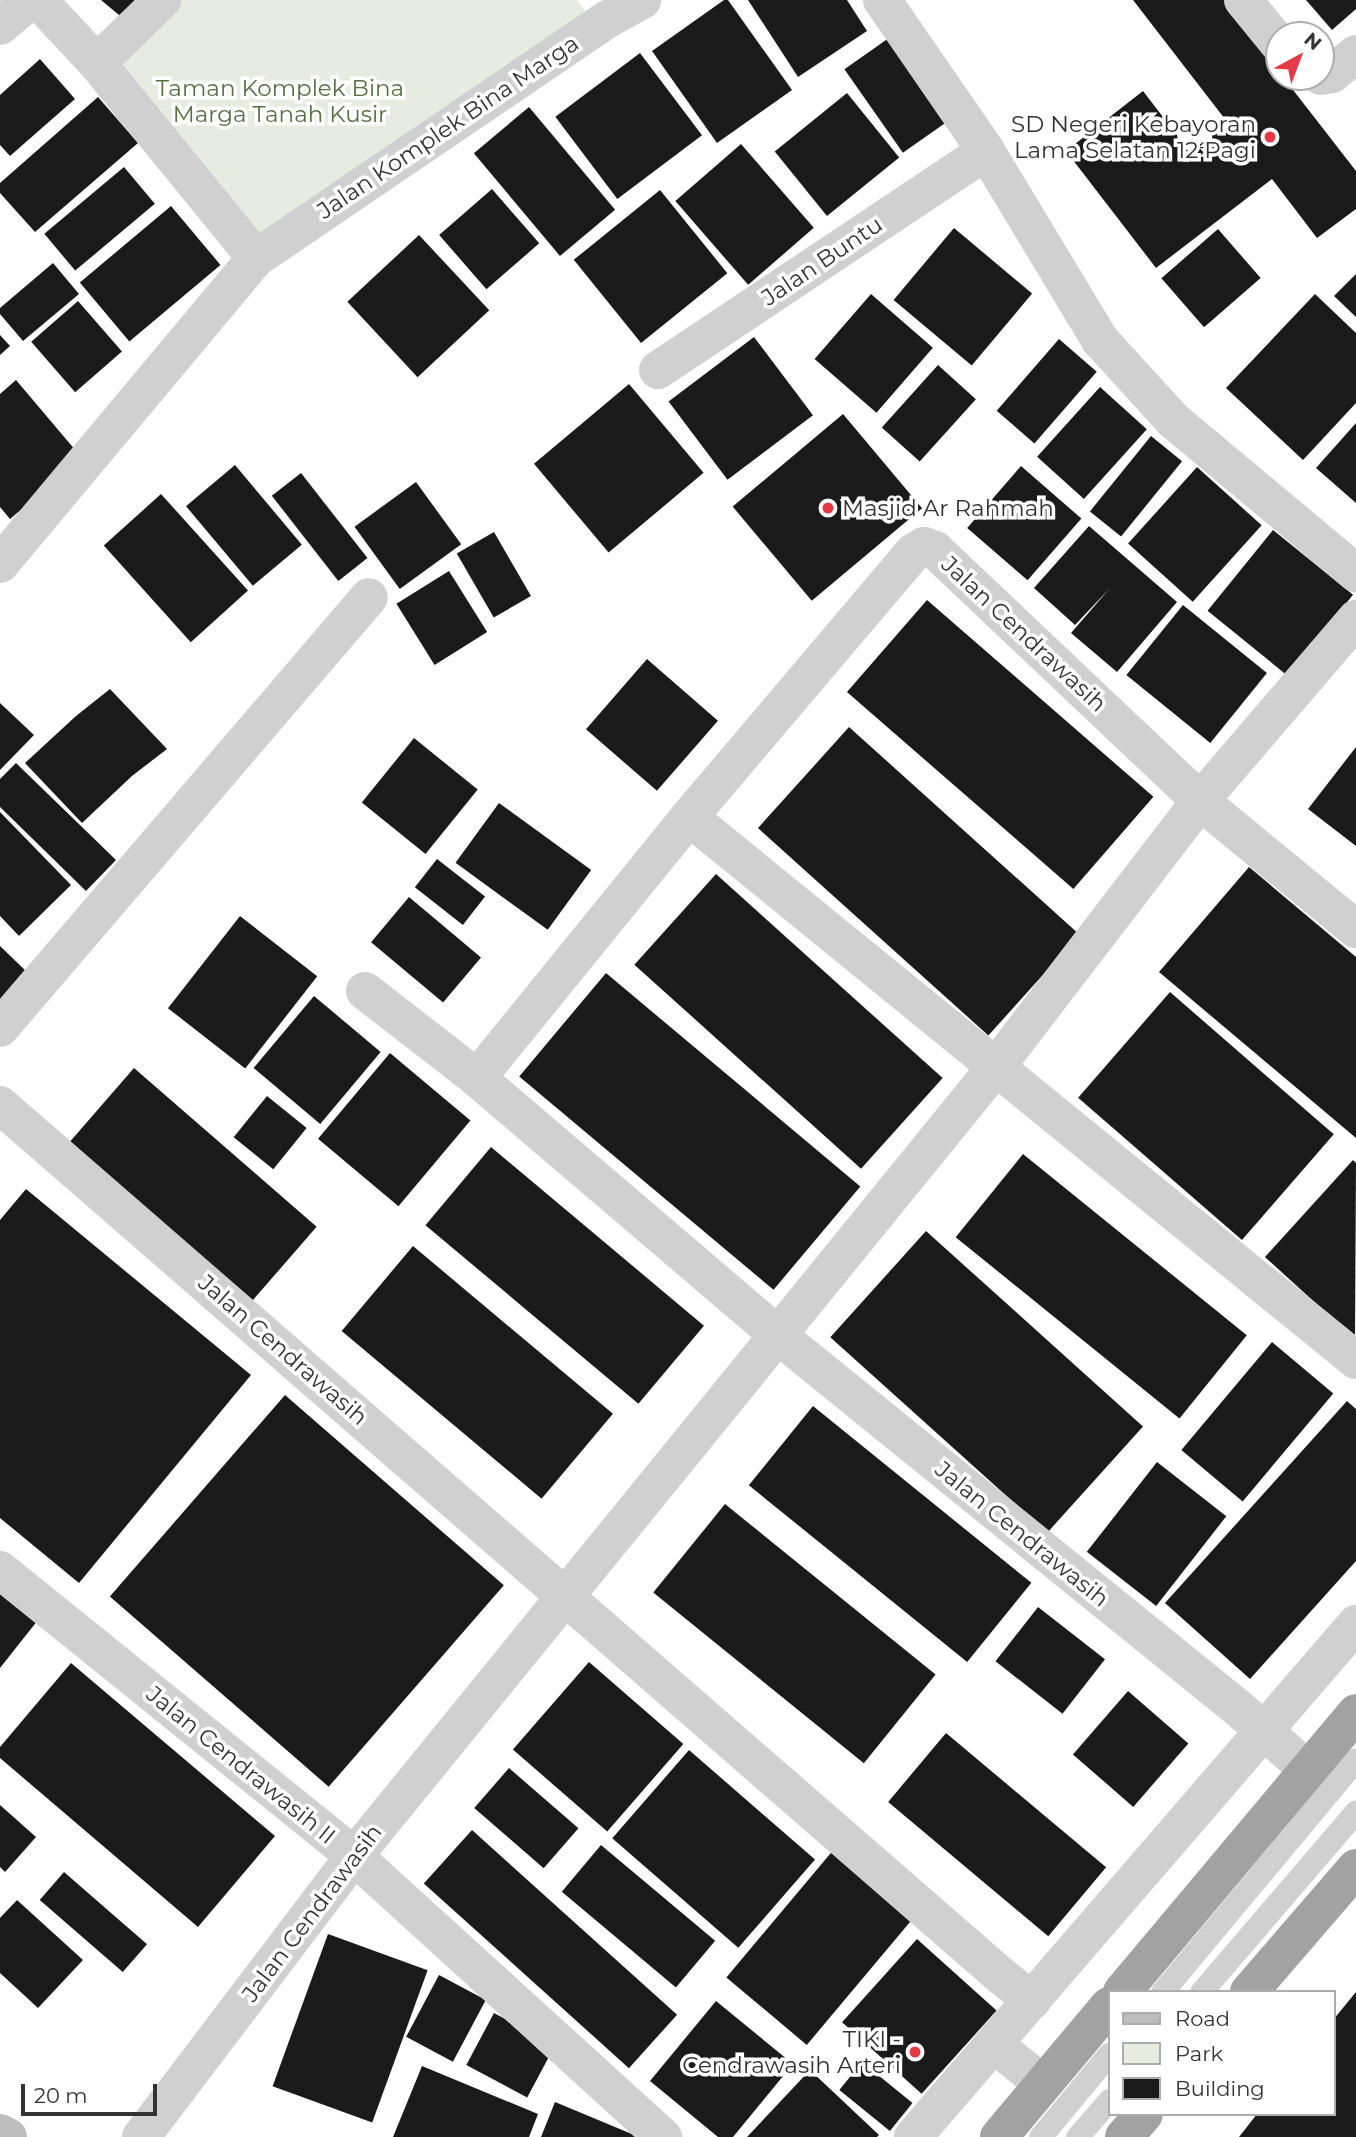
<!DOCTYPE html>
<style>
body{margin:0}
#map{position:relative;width:1356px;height:2137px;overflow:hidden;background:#fff;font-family:Montserrat,sans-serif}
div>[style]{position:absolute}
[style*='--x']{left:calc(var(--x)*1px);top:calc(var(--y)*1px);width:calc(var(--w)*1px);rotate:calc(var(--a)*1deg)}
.green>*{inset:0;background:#e6ecdf}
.building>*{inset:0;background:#1a1a1a;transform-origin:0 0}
.service>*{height:23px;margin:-11.5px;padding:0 11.5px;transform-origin:11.5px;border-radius:11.5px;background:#d0d0d0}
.minor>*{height:38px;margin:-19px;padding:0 19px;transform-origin:19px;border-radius:19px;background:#d0d0d0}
.secondary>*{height:38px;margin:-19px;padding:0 19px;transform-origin:19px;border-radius:19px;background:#bdbdbd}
.trunk>*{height:38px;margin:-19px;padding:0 19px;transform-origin:19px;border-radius:19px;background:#a2a2a2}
.dots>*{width:19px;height:19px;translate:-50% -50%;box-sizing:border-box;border:4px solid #fff;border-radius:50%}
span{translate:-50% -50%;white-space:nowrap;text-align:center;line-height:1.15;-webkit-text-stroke:7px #fff;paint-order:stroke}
.park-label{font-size:23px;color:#56703f}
.poi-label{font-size:23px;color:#333}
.right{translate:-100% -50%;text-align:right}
.left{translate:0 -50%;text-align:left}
.street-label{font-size:23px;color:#333}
.legend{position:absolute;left:1108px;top:1990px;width:228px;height:126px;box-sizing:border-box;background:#fff;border:2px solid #adadad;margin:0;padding:9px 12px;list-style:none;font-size:21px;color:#333}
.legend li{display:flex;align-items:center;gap:14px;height:35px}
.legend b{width:35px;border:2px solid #adadad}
.north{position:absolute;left:1265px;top:21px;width:70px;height:70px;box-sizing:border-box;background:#fff;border:2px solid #adadad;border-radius:50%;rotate:41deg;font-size:19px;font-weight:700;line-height:28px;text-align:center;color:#333}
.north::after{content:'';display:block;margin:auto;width:24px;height:32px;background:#e63946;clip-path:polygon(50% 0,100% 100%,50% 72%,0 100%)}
.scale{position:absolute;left:21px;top:2084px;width:136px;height:32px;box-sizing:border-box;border:4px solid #333;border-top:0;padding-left:9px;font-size:21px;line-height:24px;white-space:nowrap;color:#333;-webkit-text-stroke:5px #fff;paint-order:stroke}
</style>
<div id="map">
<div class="green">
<div style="clip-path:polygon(179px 0,577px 0,588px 15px,260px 237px,115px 61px)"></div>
</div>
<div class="building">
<div style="clip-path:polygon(101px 0,141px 0,125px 20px)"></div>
<div style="clip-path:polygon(724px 0,728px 0,792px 90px,717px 143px,652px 51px)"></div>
<div style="clip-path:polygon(748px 0,847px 0,867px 31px,798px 77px)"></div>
<div style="clip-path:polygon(1133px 0,1224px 0,1279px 72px,1279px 77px,1283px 77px,1356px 171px,1356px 209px,1317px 238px,1272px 179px,1156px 268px,1066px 151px,1143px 91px,1190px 152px,1228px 123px)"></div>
<div style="clip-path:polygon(1306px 0,1356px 0,1356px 9px,1332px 30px)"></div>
<div style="left:896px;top:33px;width:102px;height:63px;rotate:55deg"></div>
<div style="left:640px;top:53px;width:103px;height:106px;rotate:53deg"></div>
<div style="clip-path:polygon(40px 59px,75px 99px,10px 156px,0 145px,0 95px)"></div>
<div style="left:847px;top:93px;width:83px;height:93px;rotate:51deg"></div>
<div style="clip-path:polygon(98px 97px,138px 143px,35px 232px,0 193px,0 183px)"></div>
<div style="left:529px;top:107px;width:134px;height:72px;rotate:50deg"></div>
<div style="left:741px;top:144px;width:111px;height:87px;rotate:49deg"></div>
<div style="left:124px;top:167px;width:48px;height:104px;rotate:50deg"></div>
<div style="left:492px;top:189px;width:72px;height:70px;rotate:49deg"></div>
<div style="left:660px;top:190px;width:107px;height:111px;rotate:51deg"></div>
<div style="left:171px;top:206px;width:77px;height:119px;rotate:50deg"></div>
<div style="left:954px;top:228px;width:102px;height:94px;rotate:40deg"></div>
<div style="left:1218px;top:229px;width:65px;height:75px;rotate:49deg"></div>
<div style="left:419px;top:235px;width:103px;height:98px;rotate:47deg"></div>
<div style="clip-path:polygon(53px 263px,79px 294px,23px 341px,0 314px,0 308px)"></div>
<div style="clip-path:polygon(1356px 274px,1356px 317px,1334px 296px)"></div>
<div style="left:871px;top:294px;width:82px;height:86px;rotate:41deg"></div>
<div style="clip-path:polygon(1315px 294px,1356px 333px,1356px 403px,1303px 460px,1226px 388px)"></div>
<div style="left:78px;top:301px;width:67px;height:62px;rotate:49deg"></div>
<div style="clip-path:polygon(0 335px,10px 346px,0 355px)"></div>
<div style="left:754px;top:337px;width:98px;height:107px;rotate:53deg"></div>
<div style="left:1059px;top:339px;width:50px;height:95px;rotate:41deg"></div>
<div style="left:938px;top:365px;width:51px;height:84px;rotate:42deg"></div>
<div style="clip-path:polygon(16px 380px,82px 458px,10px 519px,0 507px,0 394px)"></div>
<div style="left:629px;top:384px;width:116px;height:124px;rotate:50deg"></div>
<div style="left:1100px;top:387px;width:63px;height:94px;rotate:42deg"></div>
<div style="left:843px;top:414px;width:123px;height:144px;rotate:50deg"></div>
<div style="clip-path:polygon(1356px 423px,1356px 503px,1316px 468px)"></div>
<div style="left:1151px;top:436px;width:40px;height:97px;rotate:39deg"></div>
<div style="left:235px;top:465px;width:104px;height:64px;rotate:50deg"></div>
<div style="left:1021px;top:466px;width:80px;height:82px;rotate:41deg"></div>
<div style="left:1197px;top:467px;width:87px;height:103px;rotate:42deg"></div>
<div style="left:301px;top:473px;width:108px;height:37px;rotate:52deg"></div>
<div style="left:416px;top:482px;width:77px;height:76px;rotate:54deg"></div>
<div style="left:161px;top:494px;width:130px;height:77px;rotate:48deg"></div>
<div style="clip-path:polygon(1089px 526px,1177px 602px,1117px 672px,1071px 633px,1110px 588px,1075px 625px,1034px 588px)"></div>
<div style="left:1273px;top:530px;width:103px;height:104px;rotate:39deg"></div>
<div style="left:494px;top:532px;width:74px;height:43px;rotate:60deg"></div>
<div style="left:449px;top:571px;width:72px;height:62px;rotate:58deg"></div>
<div style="left:927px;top:600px;width:300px;height:122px;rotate:41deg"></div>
<div style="left:1183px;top:605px;width:108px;height:90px;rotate:39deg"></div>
<div style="left:647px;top:659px;width:94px;height:93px;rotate:41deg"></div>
<div style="clip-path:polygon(110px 689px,167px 749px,132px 776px,82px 823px,25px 763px,76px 716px)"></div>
<div style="clip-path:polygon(0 703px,34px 735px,0 770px)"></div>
<div style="left:849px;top:727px;width:310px;height:136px;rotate:42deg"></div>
<div style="left:414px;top:738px;width:82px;height:83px;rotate:39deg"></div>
<div style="clip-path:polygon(1356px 747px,1356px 846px,1308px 809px)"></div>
<div style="clip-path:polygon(16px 763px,116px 860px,86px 891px,0 807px,0 779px)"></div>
<div style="left:499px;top:803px;width:114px;height:74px;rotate:36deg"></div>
<div style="clip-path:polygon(0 812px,71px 885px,19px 936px,0 916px)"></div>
<div style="left:437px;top:859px;width:61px;height:36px;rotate:38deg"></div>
<div style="clip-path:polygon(1249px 867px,1356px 957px,1356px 1138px,1159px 972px)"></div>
<div style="left:716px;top:874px;width:305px;height:122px;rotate:42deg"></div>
<div style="left:409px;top:897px;width:94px;height:59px;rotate:40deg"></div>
<div style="left:240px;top:916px;width:98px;height:117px;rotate:38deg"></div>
<div style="clip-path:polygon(0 946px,28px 973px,0 1002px)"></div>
<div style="left:606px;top:973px;width:332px;height:135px;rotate:40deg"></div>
<div style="left:1170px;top:992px;width:217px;height:140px;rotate:41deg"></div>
<div style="left:314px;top:996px;width:87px;height:94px;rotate:40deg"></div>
<div style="left:390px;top:1053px;width:105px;height:112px;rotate:40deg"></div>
<div style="left:134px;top:1068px;width:242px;height:107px;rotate:41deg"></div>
<div style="left:267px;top:1096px;width:51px;height:53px;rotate:39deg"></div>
<div style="left:491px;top:1147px;width:278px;height:102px;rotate:40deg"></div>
<div style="left:1023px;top:1154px;width:288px;height:107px;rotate:39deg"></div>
<div style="clip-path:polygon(1353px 1160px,1356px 1163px,1355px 1339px,1265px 1257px)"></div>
<div style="clip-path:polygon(26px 1189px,251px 1375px,79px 1583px,0 1518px,0 1220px)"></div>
<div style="left:926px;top:1231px;width:292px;height:143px;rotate:42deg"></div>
<div style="left:413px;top:1246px;width:261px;height:111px;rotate:40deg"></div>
<div style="left:1272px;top:1342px;width:80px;height:141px;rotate:40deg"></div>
<div style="left:285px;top:1395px;width:290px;height:267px;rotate:41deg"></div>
<div style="clip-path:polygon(1347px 1401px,1356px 1409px,1356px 1561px,1250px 1679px,1165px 1603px)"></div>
<div style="left:813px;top:1406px;width:281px;height:102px;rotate:39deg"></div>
<div style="left:1157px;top:1462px;width:88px;height:114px;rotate:38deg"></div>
<div style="left:725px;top:1504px;width:271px;height:114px;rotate:39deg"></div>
<div style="clip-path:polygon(0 1590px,38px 1620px,0 1668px)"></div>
<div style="left:1038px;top:1607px;width:85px;height:69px;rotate:38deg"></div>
<div style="left:589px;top:1662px;width:125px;height:116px;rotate:41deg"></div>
<div style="clip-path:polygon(71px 1663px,275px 1836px,198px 1927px,0 1758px,0 1747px)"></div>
<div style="left:1128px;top:1691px;width:80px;height:84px;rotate:41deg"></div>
<div style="left:946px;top:1733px;width:209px;height:90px;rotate:40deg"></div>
<div style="left:689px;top:1750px;width:167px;height:117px;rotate:41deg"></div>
<div style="left:509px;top:1768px;width:92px;height:53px;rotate:41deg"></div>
<div style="clip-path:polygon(0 1805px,36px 1837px,5px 1872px,0 1867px)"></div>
<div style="left:472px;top:1830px;width:276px;height:72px;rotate:42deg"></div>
<div style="left:601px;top:1845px;width:149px;height:61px;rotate:40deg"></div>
<div style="left:835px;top:1848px;width:105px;height:169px;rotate:40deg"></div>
<div style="left:64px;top:1872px;width:110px;height:37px;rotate:41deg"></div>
<div style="clip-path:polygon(17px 1900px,83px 1960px,38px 2008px,0 1973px,0 1918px)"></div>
<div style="left:328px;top:1934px;width:106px;height:162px;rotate:20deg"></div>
<div style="left:917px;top:1939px;width:107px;height:112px;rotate:42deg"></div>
<div style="left:439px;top:1975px;width:53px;height:70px;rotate:28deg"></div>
<div style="clip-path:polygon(1356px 1992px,1356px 2137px,1239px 2137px,1257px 2114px,1333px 2114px,1333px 2020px)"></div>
<div style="clip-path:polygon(716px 2001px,793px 2064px,733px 2137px,718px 2137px,650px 2081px)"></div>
<div style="left:494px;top:2013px;width:69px;height:59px;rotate:28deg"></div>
<div style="left:862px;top:2062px;width:65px;height:36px;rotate:39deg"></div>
<div style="clip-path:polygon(422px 2066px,538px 2114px,529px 2137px,393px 2137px)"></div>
<div style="clip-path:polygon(810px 2070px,879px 2135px,877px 2137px,747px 2137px)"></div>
<div style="clip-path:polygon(555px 2102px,639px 2137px,541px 2137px)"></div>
</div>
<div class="service">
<div style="--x:1162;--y:1992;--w:303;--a:-50.2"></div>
<div style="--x:1201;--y:1992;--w:238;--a:-49.4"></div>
<div style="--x:1040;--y:2137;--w:108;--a:-50.3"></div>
<div style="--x:1077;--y:2137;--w:49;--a:-49.1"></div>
</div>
<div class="minor">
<div style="--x:882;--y:0;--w:183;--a:55.4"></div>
<div style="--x:986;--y:151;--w:221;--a:58.9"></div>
<div style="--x:1100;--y:340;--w:108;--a:47.6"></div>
<div style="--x:1173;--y:420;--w:239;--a:39.9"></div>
<div style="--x:1243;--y:0;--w:57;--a:50.7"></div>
<div style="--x:0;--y:26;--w:40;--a:-40"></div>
<div style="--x:97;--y:63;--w:91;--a:-44.1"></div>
<div style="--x:1321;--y:76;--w:11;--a:-10"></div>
<div style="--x:1332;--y:74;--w:31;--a:-40"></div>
<div style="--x:256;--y:258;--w:425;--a:-34.2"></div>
<div style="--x:608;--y:19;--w:39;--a:-29"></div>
<div style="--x:658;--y:370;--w:394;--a:-33.7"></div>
<div style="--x:0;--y:564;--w:399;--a:-50.1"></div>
<div style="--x:256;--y:258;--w:252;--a:-129.2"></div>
<div style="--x:97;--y:63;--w:86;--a:-133.1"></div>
<div style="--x:689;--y:817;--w:860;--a:39.15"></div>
<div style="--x:365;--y:991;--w:142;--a:37.8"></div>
<div style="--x:477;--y:1078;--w:399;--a:40.5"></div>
<div style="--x:780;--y:1337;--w:589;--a:39.01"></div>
<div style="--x:1238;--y:1708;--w:95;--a:41.6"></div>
<div style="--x:0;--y:1028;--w:567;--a:-49.43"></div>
<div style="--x:477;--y:1078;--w:336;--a:-50.9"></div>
<div style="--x:689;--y:817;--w:348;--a:-49.7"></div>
<div style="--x:914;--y:552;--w:12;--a:-31"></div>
<div style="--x:924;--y:546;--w:12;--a:20"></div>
<div style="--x:935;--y:550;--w:365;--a:43.4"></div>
<div style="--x:1200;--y:801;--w:202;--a:39.4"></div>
<div style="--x:0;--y:1105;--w:1325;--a:41.02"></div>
<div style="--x:1000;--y:1975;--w:41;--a:38"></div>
<div style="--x:0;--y:1570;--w:455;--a:38.9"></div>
<div style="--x:354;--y:1856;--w:418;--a:42.3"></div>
<div style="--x:994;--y:2044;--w:63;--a:39.2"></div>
<div style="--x:141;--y:2137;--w:353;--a:-52.8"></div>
<div style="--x:354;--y:1856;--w:1017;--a:-50.87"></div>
<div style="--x:996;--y:1067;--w:335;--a:-52.5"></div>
<div style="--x:1200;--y:801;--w:240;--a:-49.4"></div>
<div style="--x:913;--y:2137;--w:678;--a:-49.19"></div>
</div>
<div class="secondary">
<div style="--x:0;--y:2133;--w:9;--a:27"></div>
</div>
<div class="trunk">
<div style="--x:1122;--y:1992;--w:364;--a:-50"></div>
<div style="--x:1249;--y:1992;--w:164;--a:-49.2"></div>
<div style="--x:999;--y:2137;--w:171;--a:-50"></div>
<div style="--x:1124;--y:2137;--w:30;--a:-49"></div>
</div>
<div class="dots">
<div style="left:1270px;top:137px;background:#e63946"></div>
<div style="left:828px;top:508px;background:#e63946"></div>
<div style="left:915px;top:2052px;background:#e63946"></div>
</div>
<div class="park-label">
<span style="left:280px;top:101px">Taman Komplek Bina<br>Marga Tanah Kusir</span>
</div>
<div class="poi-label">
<span class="right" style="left:1256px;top:137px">SD Negeri Kebayoran<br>Lama Selatan 12 Pagi</span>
<span class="left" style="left:842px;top:508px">Masjid Ar Rahmah</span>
<span class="right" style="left:901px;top:2052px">TIKI -<br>Cendrawasih Arteri</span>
</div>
<div class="street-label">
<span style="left:448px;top:127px;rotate:-34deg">Jalan Komplek Bina Marga</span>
<span style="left:822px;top:261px;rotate:-34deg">Jalan Buntu</span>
<span style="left:1024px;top:634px;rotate:43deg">Jalan Cendrawasih</span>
<span style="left:283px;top:1350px;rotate:41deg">Jalan Cendrawasih</span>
<span style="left:1022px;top:1534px;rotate:39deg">Jalan Cendrawasih</span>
<span style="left:241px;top:1765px;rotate:39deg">Jalan Cendrawasih II</span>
<span style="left:312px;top:1913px;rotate:-53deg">Jalan Cendrawasih</span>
</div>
<ul class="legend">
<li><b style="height:9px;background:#bdbdbd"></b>Road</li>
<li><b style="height:19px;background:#e6ecdf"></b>Park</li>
<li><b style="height:19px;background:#1a1a1a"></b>Building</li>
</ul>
<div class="north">N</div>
<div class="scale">20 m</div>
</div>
